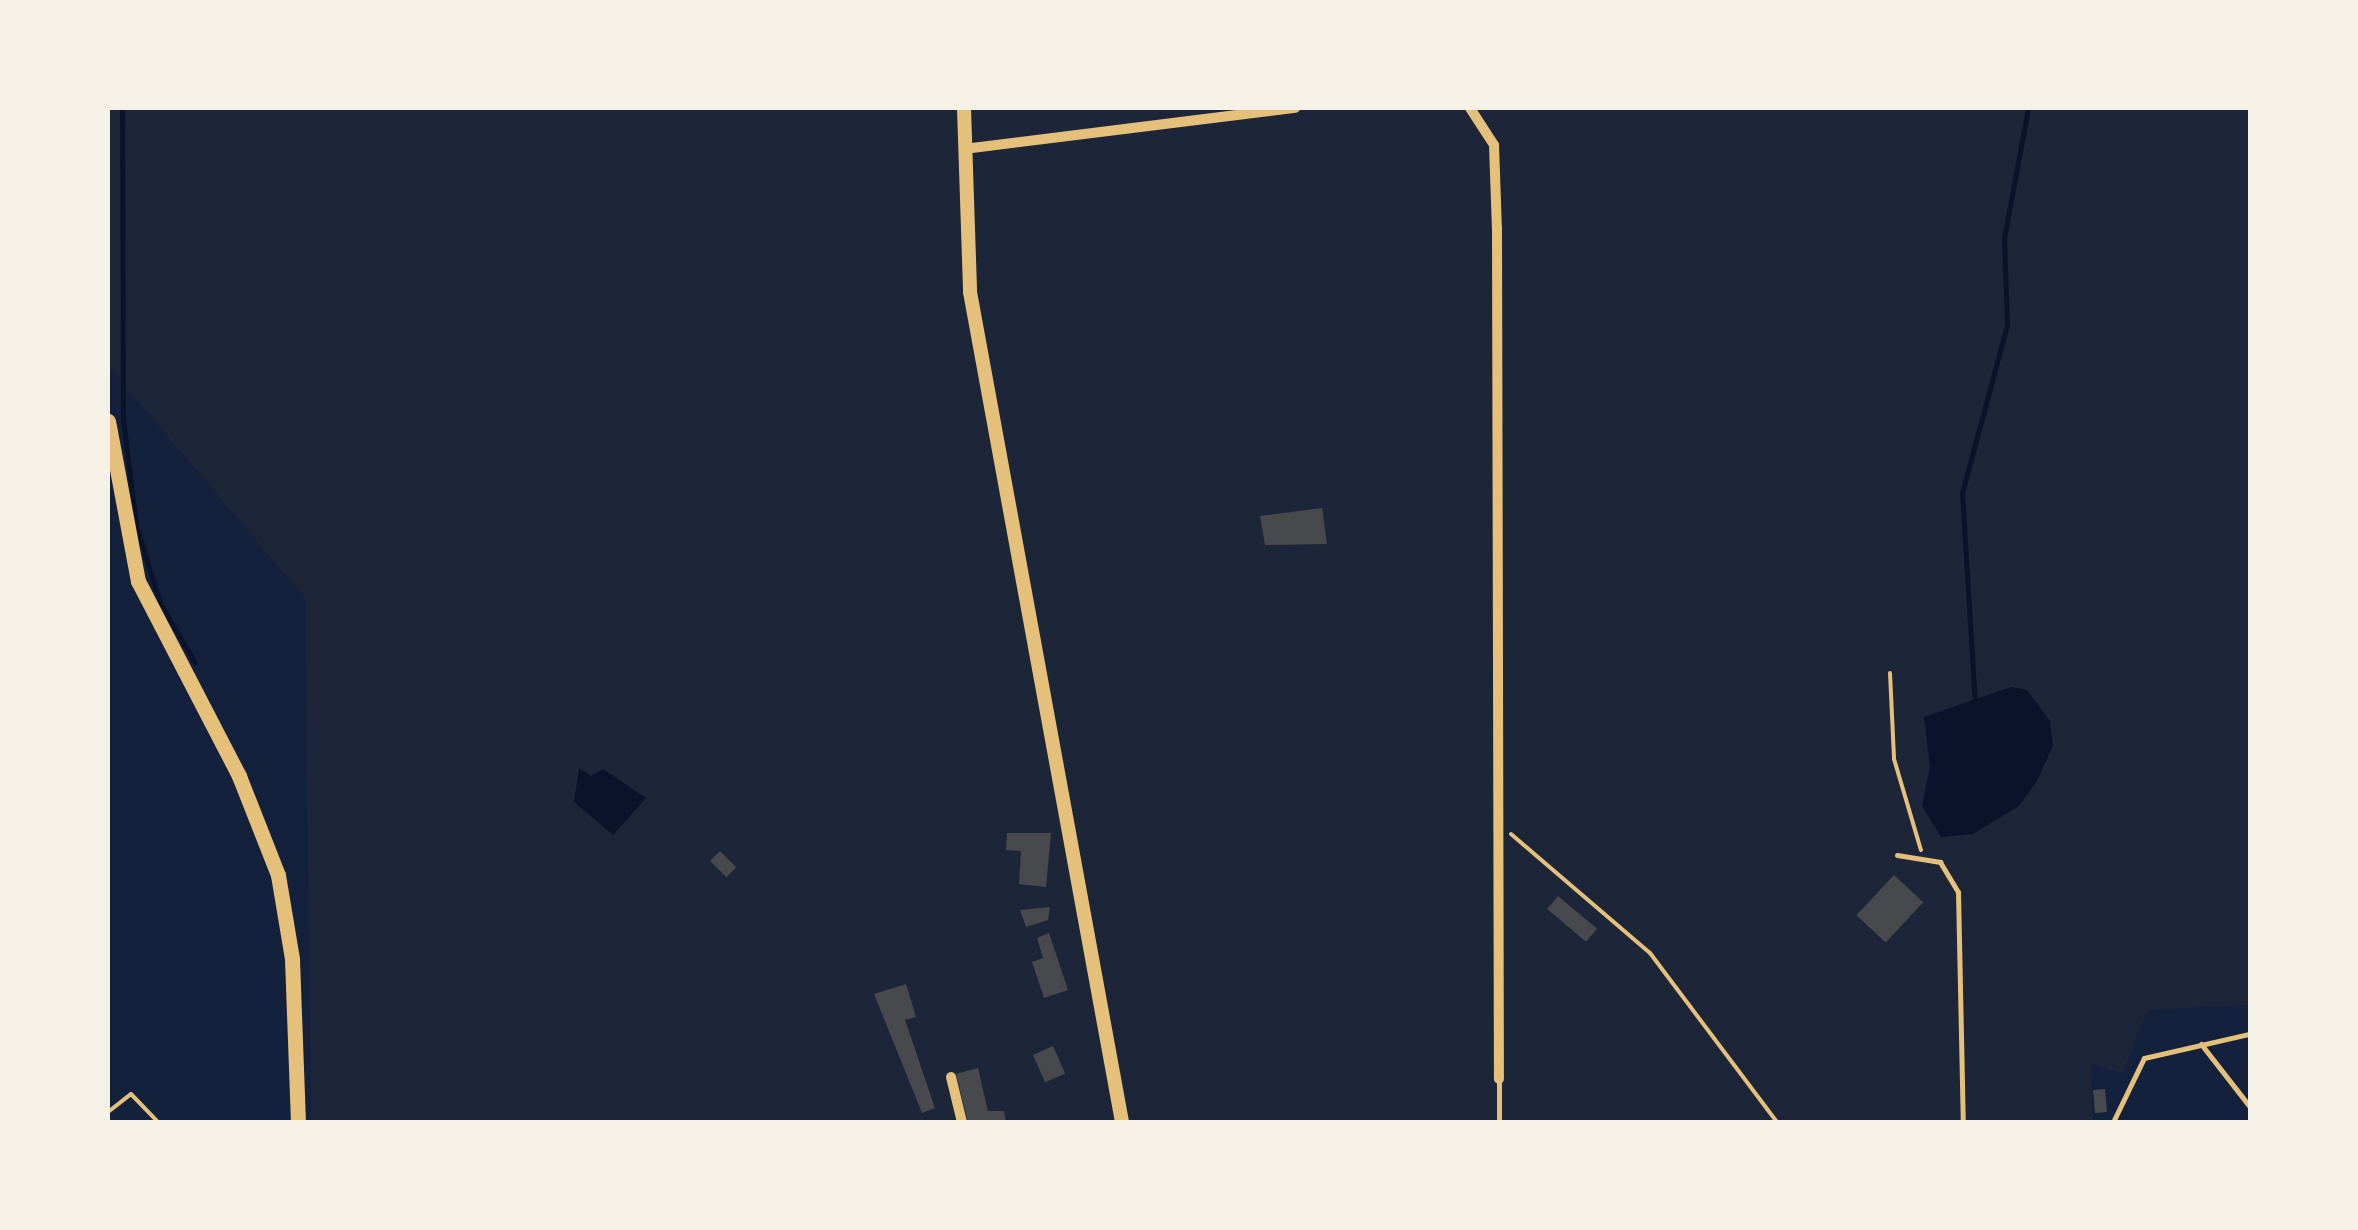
<!DOCTYPE html>
<style>
body{margin:0}
#map{position:relative;width:2358px;height:1230px;overflow:hidden;background:#14213d;font-family:"Source Serif 4",serif}
div>[style]{position:absolute}
[style*='--x']{left:calc(var(--x)*1px);top:calc(var(--y)*1px);width:calc(var(--w)*1px);rotate:calc(var(--a)*1deg)}
.green>*{inset:0;background:#1d2539}
.water>*{inset:0;background:#0b132b}
.stream>*{height:5px;margin:-2.5px;padding:0 2.5px;transform-origin:2.5px;border-radius:2.5px;background:#0b132b}
.building>*{inset:0;background:#48494c;transform-origin:0 0}
.path>*{height:4px;margin:-2px;padding:0 2px;transform-origin:2px;border-radius:2px;background:#e5c07b}
.service>*{height:5px;margin:-2.5px;padding:0 2.5px;transform-origin:2.5px;border-radius:2.5px;background:#e5c07b}
.minor>*{height:10px;margin:-5px;padding:0 5px;transform-origin:5px;border-radius:5px;background:#e5c07b}
.tertiary>*{height:14px;margin:-7px;padding:0 7px;transform-origin:7px;border-radius:7px;background:#e5c07b}
.secondary>*{height:15px;margin:-7.5px;padding:0 7.5px;transform-origin:7.5px;border-radius:7.5px;background:#e5c07b}
span{translate:-50% -50%;white-space:nowrap;text-align:center;line-height:1.15;-webkit-text-stroke:9px #f6f1e7;paint-order:stroke}
.frame{position:absolute;inset:0;border:110px solid #f6f1e7;pointer-events:none}
</style>
<div id="map">
<div class="green">
<div style="clip-path:polygon(108px 108px,2250px 108px,2250px 1005px,2147px 1010px,2123px 1073px,2091px 1064px,2093px 1122px,311px 1122px,305px 598px,108px 366px)"></div>
</div>
<div class="water">
<div style="clip-path:polygon(2011px 687px,2027px 690px,2050px 721px,2053px 746px,2037px 781px,2019px 806px,1973px 834px,1941px 837px,1922px 806px,1930px 767px,1924px 717px)"></div>
<div style="clip-path:polygon(579px 768px,591px 776px,603px 769px,646px 798px,613px 835px,574px 802px)"></div>
</div>
<div class="stream">
<div style="--x:122;--y:108;--w:311;--a:89.8"></div>
<div style="--x:123;--y:419;--w:107;--a:83"></div>
<div style="--x:136;--y:525;--w:82;--a:72.9"></div>
<div style="--x:160;--y:603;--w:69;--a:59.7"></div>
<div style="--x:1975;--y:705;--w:212;--a:-93.5"></div>
<div style="--x:1962;--y:493;--w:174;--a:-75"></div>
<div style="--x:2007;--y:325;--w:87;--a:-92"></div>
<div style="--x:2004;--y:238;--w:132;--a:-79.5"></div>
</div>
<div class="building">
<div style="clip-path:polygon(1322px 508px,1327px 544px,1265px 545px,1260px 516px)"></div>
<div style="clip-path:polygon(1007px 833px,1051px 833px,1046px 887px,1019px 884px,1021px 851px,1006px 850px)"></div>
<div style="left:720px;top:851px;width:23px;height:14px;rotate:45deg"></div>
<div style="left:1894px;top:875px;width:40px;height:55px;rotate:43deg"></div>
<div style="left:1558px;top:896px;width:51px;height:17px;rotate:40deg"></div>
<div style="clip-path:polygon(1050px 907px,1048px 920px,1026px 927px,1020px 910px)"></div>
<div style="clip-path:polygon(1049px 933px,1068px 990px,1044px 998px,1032px 962px,1043px 958px,1037px 938px)"></div>
<div style="clip-path:polygon(906px 984px,916px 1017px,905px 1020px,935px 1108px,922px 1113px,874px 994px)"></div>
<div style="left:1053px;top:1046px;width:30px;height:22px;rotate:66deg"></div>
<div style="clip-path:polygon(978px 1068px,988px 1111px,1004px 1111px,1006px 1122px,968px 1122px,956px 1074px)"></div>
<div style="left:2105px;top:1089px;width:23px;height:12px;rotate:85deg"></div>
</div>
<div class="path">
<div style="--x:1890;--y:673;--w:86;--a:87.3"></div>
<div style="--x:1894;--y:759;--w:95;--a:73.5"></div>
<div style="--x:1511;--y:834;--w:183;--a:40.6"></div>
<div style="--x:1650;--y:953;--w:211;--a:53.1"></div>
<div style="--x:108;--y:1112;--w:29;--a:-38"></div>
<div style="--x:131;--y:1094;--w:39;--a:46"></div>
</div>
<div class="service">
<div style="--x:1897;--y:855;--w:44;--a:9.2"></div>
<div style="--x:1940;--y:862;--w:35;--a:59"></div>
<div style="--x:1958;--y:892;--w:230;--a:88.8"></div>
<div style="--x:2201;--y:1044;--w:80;--a:52.1"></div>
<div style="--x:1499;--y:1122;--w:41;--a:-90"></div>
<div style="--x:2113;--y:1122;--w:71;--a:-64.2"></div>
<div style="--x:2144;--y:1058;--w:108;--a:-12.9"></div>
</div>
<div class="minor">
<div style="--x:1470;--y:108;--w:44;--a:57"></div>
<div style="--x:1494;--y:145;--w:84;--a:88"></div>
<div style="--x:1497;--y:229;--w:850;--a:89.87"></div>
<div style="--x:964;--y:149;--w:334;--a:-7.1"></div>
<div style="--x:951;--y:1077;--w:46;--a:76.3"></div>
</div>
<div class="tertiary">
<div style="--x:964;--y:108;--w:184;--a:88.1"></div>
<div style="--x:970;--y:292;--w:844;--a:79.62"></div>
</div>
<div class="secondary">
<div style="--x:108;--y:421;--w:163;--a:79.4"></div>
<div style="--x:138;--y:581;--w:220;--a:62.6"></div>
<div style="--x:239;--y:776;--w:106;--a:68.5"></div>
<div style="--x:278;--y:875;--w:85;--a:80.5"></div>
<div style="--x:292;--y:959;--w:163;--a:87.9"></div>
</div>
<div class="frame"></div>
</div>
